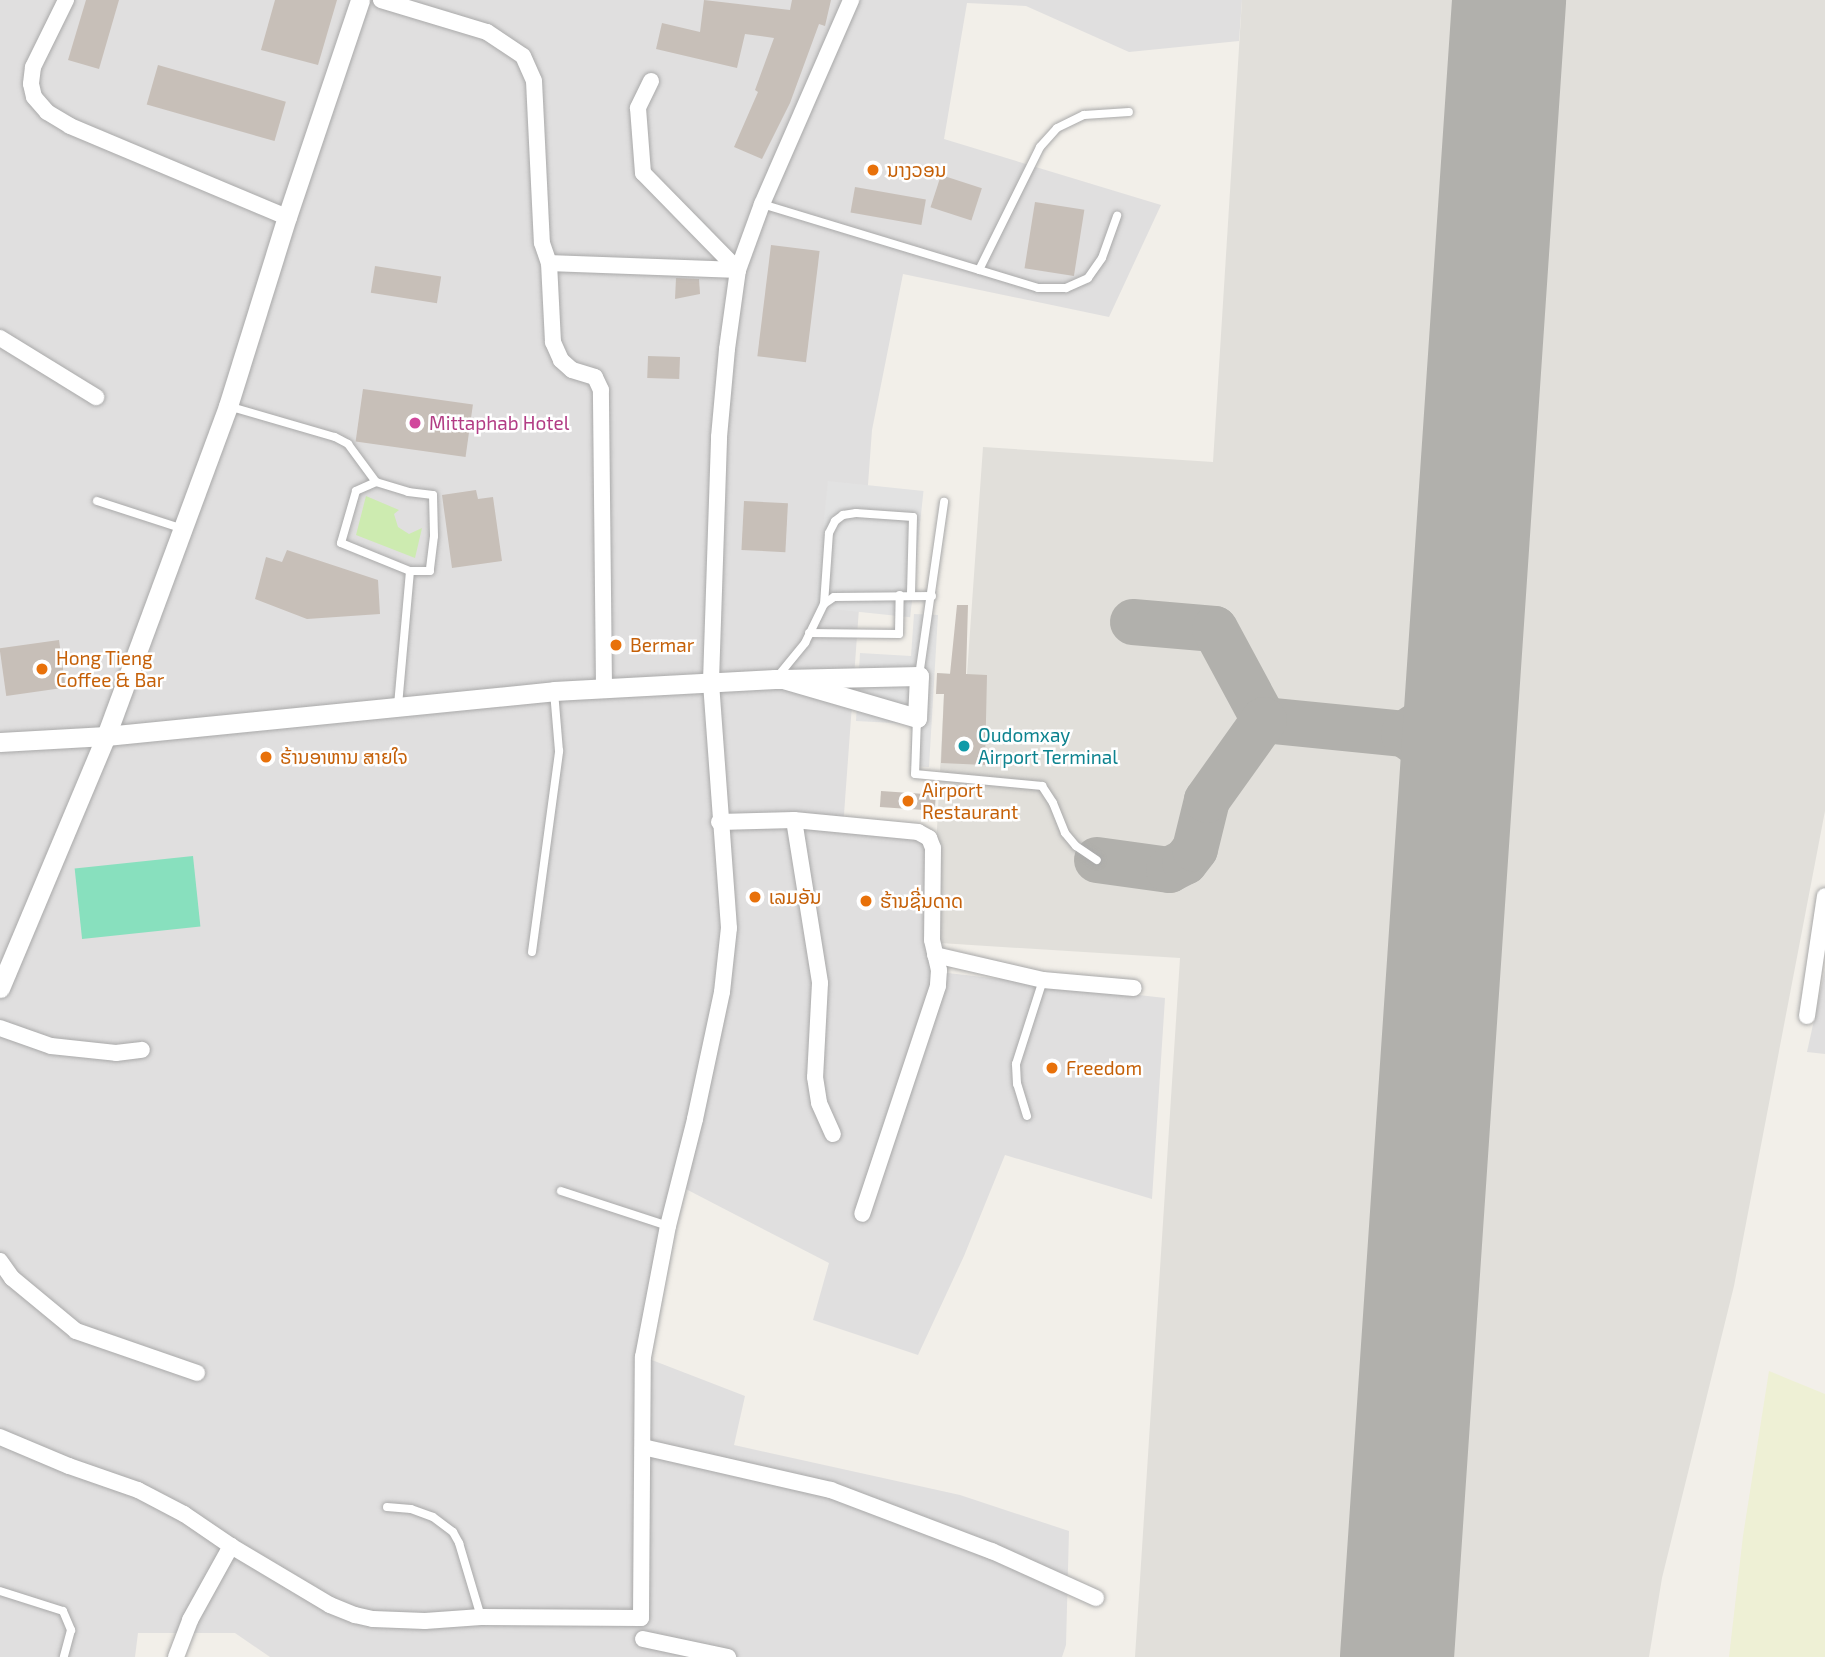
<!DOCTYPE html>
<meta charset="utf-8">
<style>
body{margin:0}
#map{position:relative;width:1825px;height:1657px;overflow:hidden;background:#f2efe9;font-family:"Exo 2","Noto Sans Lao",sans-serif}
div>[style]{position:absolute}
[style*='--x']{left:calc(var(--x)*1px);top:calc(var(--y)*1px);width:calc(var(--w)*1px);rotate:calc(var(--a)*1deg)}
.residential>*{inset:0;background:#e0dfdf}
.airport>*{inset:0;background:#e1dfda}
.farmland>*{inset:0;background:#eef0d5}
.grass>*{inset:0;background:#cdebb0}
.pitch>*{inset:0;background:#88e0be;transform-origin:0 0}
.parking>*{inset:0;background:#e2e2e2;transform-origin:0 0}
.taxiway>*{height:46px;margin:-23px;padding:0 23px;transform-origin:23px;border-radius:23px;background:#b1b0ac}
.runway>*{height:114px;margin:-57px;padding:0 57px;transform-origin:57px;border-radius:57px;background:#b1b0ac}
.building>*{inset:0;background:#c7bfb8;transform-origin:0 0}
.roads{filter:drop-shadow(0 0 2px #a9a9a9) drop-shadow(0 0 2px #a9a9a9)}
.service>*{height:8px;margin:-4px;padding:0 4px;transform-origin:4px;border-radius:4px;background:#fff}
.minor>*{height:16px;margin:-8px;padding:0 8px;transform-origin:8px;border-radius:8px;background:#fff}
.tertiary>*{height:19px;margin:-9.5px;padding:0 9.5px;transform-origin:9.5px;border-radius:9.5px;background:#fff}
.dots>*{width:19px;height:19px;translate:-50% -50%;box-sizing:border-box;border:4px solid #fff;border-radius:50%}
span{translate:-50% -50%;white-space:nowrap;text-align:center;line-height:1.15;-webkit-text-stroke:5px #fff;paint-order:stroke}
.food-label{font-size:19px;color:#c56008}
.left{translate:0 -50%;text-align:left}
.hotel-label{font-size:19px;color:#b23c85}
.culture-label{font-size:19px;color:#0d838f}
</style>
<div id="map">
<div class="residential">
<div style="clip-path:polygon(0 0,1242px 0,1239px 41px,1129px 52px,1026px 6px,967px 3px,944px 139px,1161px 205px,1109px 317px,903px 274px,872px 430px,843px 828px,930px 834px,930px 971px,1165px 998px,1152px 1199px,1005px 1155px,964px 1256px,918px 1355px,813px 1320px,829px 1263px,680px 1186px,644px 1357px,745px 1396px,734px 1445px,960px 1495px,1069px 1531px,1066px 1645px,1062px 1657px,270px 1657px,235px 1633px,138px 1633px,135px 1657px,0 1657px)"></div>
<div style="clip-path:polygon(1825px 970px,1825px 1054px,1807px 1052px)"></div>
</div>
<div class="airport">
<div style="clip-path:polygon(1242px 0,1825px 0,1825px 811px,1734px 1286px,1662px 1578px,1649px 1657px,1135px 1657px,1180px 958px,940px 943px,932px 925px,944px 694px,937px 673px,967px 674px,983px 447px,1213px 462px)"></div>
</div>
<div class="farmland">
<div style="clip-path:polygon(1769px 1371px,1825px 1394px,1825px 1657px,1729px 1657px,1743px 1536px)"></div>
</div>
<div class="grass">
<div style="clip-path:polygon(366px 496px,399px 510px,394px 514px,398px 527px,409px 534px,422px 528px,415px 558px,356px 535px)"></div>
</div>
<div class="pitch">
<div style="left:193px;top:856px;width:71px;height:119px;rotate:84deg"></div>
</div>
<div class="parking">
<div style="left:828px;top:481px;width:96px;height:127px;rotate:6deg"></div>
<div style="clip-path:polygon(914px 614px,938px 615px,929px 767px,910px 766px,912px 724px,856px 721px,860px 653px,911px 656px)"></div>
</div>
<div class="taxiway">
<div style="--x:1133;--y:622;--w:82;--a:4.9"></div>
<div style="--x:1215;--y:629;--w:103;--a:61.7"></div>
<div style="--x:1264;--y:720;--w:141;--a:5.7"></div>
<div style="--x:1404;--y:734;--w:33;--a:35"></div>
<div style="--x:1431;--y:753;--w:45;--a:56"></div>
<div style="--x:1404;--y:734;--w:31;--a:-33"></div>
<div style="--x:1430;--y:717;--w:23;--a:-47"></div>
<div style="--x:1446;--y:700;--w:45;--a:-66.3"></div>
<div style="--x:1097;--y:860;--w:73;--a:7.9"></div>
<div style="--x:1169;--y:870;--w:18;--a:-27"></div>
<div style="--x:1185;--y:862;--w:16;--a:-52"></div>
<div style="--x:1195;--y:849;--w:50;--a:-76.2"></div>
<div style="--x:1207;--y:800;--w:98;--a:-54.5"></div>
</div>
<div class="runway">
<div style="--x:1397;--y:1657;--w:1661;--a:-86.13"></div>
</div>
<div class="building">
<div style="clip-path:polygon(86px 0,119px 0,99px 69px,68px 60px)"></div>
<div style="clip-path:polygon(275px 0,337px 0,318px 65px,261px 50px)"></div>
<div style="clip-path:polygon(704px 0,790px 10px,792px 0,831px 0,825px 26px,819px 24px,790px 103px,762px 159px,734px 147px,758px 92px,755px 90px,774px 38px,745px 34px,737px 68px,656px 49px,662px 23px,700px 32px)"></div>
<div style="left:158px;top:65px;width:133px;height:41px;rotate:16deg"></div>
<div style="left:941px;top:175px;width:43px;height:34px;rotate:18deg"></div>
<div style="left:855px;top:187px;width:72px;height:26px;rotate:10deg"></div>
<div style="left:1035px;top:202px;width:50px;height:67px;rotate:9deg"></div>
<div style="left:771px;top:245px;width:49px;height:112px;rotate:7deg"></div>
<div style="left:375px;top:266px;width:67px;height:27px;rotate:9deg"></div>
<div style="clip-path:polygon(676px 278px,699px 279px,700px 294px,675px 299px)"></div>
<div style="left:648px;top:356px;width:32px;height:22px;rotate:2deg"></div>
<div style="left:363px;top:389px;width:111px;height:53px;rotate:8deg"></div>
<div style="clip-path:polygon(476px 490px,478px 499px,493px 497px,502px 561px,452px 568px,442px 495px)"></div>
<div style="left:744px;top:501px;width:44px;height:49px;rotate:3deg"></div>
<div style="clip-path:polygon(287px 550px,378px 580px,380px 614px,307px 619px,255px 599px,266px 557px,282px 562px)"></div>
<div style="clip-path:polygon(957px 605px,968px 605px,966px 674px,987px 675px,985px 765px,941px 763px,944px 694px,936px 694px,937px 673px,950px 674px)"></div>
<div style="left:59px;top:640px;width:48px;height:60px;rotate:82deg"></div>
<div style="left:881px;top:791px;width:55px;height:16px;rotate:4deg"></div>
</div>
<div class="roads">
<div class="service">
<div style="--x:762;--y:204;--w:288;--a:16.9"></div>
<div style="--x:1038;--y:288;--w:28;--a:0"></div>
<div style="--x:1066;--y:288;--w:24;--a:-24"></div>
<div style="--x:1088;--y:278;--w:24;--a:-55"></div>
<div style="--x:1102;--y:258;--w:45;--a:-70.3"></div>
<div style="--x:979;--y:270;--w:137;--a:-63.6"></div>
<div style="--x:1040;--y:147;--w:25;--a:-48"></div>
<div style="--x:1057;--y:128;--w:30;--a:-26"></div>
<div style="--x:1084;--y:115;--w:45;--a:-3.8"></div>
<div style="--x:228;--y:406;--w:111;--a:16.2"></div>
<div style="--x:335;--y:437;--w:15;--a:28"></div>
<div style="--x:348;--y:444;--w:47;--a:53.6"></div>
<div style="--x:376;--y:482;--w:34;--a:17"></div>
<div style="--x:408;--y:492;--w:25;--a:7"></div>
<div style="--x:433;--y:495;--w:41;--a:88.6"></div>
<div style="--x:434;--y:536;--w:35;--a:97"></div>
<div style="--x:430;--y:571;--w:20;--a:180"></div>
<div style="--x:410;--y:571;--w:135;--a:95.1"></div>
<div style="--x:376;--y:482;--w:22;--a:156"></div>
<div style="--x:356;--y:491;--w:54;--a:106.1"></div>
<div style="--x:341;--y:543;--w:74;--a:22.1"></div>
<div style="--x:97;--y:501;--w:90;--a:18"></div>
<div style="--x:824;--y:604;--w:71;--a:-86"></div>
<div style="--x:829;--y:533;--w:13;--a:-63"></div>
<div style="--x:835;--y:521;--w:10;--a:-37"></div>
<div style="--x:843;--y:515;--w:13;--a:-9"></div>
<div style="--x:856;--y:513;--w:57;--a:4"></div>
<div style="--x:913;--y:517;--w:79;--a:91.5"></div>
<div style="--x:809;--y:633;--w:90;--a:0.6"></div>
<div style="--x:899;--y:634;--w:39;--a:-89"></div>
<div style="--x:778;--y:676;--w:43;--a:-50.7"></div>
<div style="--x:805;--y:643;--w:43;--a:-64"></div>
<div style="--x:824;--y:604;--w:12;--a:-35"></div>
<div style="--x:834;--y:597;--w:98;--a:-0.6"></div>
<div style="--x:919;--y:676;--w:176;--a:-81.8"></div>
<div style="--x:917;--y:718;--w:56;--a:92"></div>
<div style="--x:915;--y:774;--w:128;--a:5.4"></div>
<div style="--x:1042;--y:786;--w:20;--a:57"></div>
<div style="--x:1053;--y:803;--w:32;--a:68"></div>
<div style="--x:1065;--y:833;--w:17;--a:50"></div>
<div style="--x:1076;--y:846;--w:25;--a:34"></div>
<div style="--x:532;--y:952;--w:203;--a:-82.3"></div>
<div style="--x:559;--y:751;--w:60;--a:-94.8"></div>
<div style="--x:1027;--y:1116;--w:34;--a:-107"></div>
<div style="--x:1017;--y:1084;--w:20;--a:-93"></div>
<div style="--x:1016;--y:1064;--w:88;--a:-72.2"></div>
<div style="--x:561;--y:1191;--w:113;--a:18.1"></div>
<div style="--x:387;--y:1507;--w:24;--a:5"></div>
<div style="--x:411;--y:1509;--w:23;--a:20"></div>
<div style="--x:433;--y:1517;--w:25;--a:37"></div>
<div style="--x:453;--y:1532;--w:13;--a:61"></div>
<div style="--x:459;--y:1543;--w:77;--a:73.4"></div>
<div style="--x:0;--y:1591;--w:66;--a:17.6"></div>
<div style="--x:63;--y:1611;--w:21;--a:67"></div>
<div style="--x:71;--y:1630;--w:28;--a:105"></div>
</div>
<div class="minor">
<div style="--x:66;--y:0;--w:75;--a:116.2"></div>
<div style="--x:33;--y:67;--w:17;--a:97"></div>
<div style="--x:31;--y:84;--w:13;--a:77"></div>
<div style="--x:34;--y:97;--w:20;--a:49"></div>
<div style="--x:47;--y:112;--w:27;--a:31"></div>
<div style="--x:70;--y:126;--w:235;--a:22.8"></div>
<div style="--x:381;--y:0;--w:111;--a:16.8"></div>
<div style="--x:487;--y:32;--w:43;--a:33.7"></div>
<div style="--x:523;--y:56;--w:27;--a:66"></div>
<div style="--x:534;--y:81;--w:162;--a:87.2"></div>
<div style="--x:542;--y:243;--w:21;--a:71"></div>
<div style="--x:651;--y:81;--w:30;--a:116"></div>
<div style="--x:638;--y:108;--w:65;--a:85.6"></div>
<div style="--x:643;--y:173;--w:136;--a:45.6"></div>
<div style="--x:0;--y:338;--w:113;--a:31.6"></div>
<div style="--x:604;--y:687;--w:297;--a:-90.6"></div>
<div style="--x:601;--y:390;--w:14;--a:-115"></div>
<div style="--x:595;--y:377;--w:24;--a:-163"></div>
<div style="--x:572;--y:370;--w:15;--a:-138"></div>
<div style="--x:561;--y:360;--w:20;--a:-114"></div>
<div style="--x:553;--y:342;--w:79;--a:-92.9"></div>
<div style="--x:549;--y:263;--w:189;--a:2.1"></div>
<div style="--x:794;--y:820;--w:165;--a:80.9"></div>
<div style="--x:820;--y:983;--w:94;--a:93"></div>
<div style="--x:815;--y:1077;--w:26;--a:81"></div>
<div style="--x:819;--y:1103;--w:34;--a:66"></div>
<div style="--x:719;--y:822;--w:75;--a:-1.5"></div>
<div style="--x:794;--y:820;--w:125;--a:5.5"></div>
<div style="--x:918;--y:832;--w:13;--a:29"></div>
<div style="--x:929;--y:838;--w:11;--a:68"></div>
<div style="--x:933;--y:848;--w:92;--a:90.6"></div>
<div style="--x:932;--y:940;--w:31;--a:77"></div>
<div style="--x:939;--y:970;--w:16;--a:94"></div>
<div style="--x:938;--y:986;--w:240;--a:108.4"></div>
<div style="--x:935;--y:955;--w:111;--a:13"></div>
<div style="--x:1043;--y:980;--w:91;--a:5"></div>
<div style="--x:1807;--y:1016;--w:121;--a:-81.5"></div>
<div style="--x:0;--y:1028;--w:54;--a:19.4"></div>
<div style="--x:51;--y:1046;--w:65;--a:6.1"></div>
<div style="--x:116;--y:1053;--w:26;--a:-7"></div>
<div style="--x:0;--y:1261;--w:21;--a:55"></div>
<div style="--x:12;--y:1278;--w:83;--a:39.6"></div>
<div style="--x:76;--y:1331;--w:128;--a:19.1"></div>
<div style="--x:0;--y:1437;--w:75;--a:22.8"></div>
<div style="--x:69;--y:1466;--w:73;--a:19.2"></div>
<div style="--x:138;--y:1490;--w:52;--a:27.6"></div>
<div style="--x:184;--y:1514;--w:57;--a:34.2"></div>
<div style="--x:231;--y:1546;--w:115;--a:30.8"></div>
<div style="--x:330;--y:1605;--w:27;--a:22"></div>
<div style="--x:355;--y:1615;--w:18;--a:13"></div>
<div style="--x:373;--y:1619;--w:52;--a:2.2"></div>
<div style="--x:425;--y:1621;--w:56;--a:-4.1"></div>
<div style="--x:481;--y:1617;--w:160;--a:0.4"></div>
<div style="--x:641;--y:1618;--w:261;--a:-89.6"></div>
<div style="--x:643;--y:1357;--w:133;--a:-79.2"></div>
<div style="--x:668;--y:1226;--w:110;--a:-75.8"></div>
<div style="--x:695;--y:1119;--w:130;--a:-78"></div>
<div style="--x:722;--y:992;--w:64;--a:-83.8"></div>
<div style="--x:729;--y:928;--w:248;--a:-94.2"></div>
<div style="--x:711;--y:681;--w:244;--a:-88.1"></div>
<div style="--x:719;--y:437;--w:88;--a:-84.8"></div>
<div style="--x:727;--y:349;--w:80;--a:-82.1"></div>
<div style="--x:738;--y:270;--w:70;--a:-70"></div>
<div style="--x:762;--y:204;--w:223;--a:-66.4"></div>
<div style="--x:643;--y:1447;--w:193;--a:12.9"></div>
<div style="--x:831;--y:1490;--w:172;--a:20.8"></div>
<div style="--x:992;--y:1551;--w:114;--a:24.3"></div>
<div style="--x:643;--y:1639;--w:87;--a:12"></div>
<div style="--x:176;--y:1657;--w:40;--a:-69"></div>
<div style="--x:190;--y:1620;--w:85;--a:-61"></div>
</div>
<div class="tertiary">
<div style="--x:0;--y:742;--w:106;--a:-3.2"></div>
<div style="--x:106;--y:736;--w:450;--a:-5.7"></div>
<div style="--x:554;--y:691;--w:221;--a:-3.1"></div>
<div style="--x:775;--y:679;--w:8;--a:0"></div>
<div style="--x:783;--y:679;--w:136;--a:-1.3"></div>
<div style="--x:919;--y:676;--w:42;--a:92.7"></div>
<div style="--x:917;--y:718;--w:140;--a:-163.8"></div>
<div style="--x:0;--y:988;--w:273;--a:-67.2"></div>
<div style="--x:106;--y:736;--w:352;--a:-69.7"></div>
<div style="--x:228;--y:406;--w:198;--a:-72.7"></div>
<div style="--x:287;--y:217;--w:229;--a:-71.4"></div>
</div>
</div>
<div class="dots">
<div style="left:873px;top:170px;background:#e8710a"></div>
<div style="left:415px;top:423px;background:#d1479c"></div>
<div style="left:616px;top:645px;background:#e8710a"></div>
<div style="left:42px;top:669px;background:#e8710a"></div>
<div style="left:964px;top:746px;background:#0f9aa8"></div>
<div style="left:266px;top:757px;background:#e8710a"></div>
<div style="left:908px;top:801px;background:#e8710a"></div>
<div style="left:755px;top:897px;background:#e8710a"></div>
<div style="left:866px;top:901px;background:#e8710a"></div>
<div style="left:1052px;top:1068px;background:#e8710a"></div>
</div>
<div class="food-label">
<span class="left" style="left:887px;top:170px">ນາງວອນ</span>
<span class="left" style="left:630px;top:645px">Bermar</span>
<span class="left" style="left:56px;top:669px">Hong Tieng<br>Coffee &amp; Bar</span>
<span class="left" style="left:280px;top:757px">ຮ້ານອາຫານ ສາຍໃຈ</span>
<span class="left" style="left:922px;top:801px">Airport<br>Restaurant</span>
<span class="left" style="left:769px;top:897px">ເລມອັນ</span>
<span class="left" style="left:880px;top:901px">ຮ້ານຊີ່ນດາດ</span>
<span class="left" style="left:1066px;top:1068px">Freedom</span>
</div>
<div class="hotel-label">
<span class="left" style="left:429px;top:423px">Mittaphab Hotel</span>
</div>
<div class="culture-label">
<span class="left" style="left:978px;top:746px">Oudomxay<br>Airport Terminal</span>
</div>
</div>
